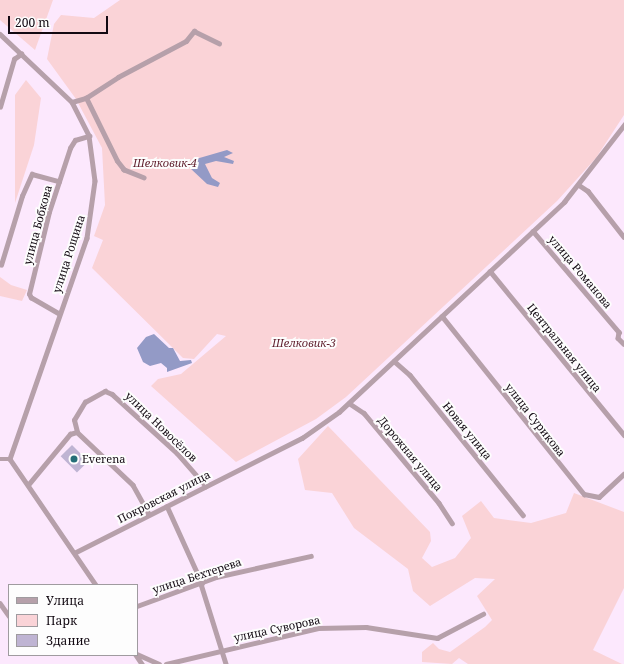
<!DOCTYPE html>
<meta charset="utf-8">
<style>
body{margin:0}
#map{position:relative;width:624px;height:664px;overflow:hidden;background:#fce8fd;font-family:"Noto Serif",serif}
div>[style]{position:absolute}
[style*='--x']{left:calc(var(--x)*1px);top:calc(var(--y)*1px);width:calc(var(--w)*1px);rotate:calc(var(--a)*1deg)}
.green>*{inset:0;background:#fad3d7}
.water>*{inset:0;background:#939ac6}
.building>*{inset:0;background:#bfb4d3;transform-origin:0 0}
.minor>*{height:4.5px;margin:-2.25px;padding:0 2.25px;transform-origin:2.25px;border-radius:2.25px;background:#b6a0aa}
.dots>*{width:11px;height:11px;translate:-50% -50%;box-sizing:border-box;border:2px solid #fdfdfd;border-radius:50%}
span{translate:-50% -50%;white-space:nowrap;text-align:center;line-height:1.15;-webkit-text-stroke:4px #fdfdfd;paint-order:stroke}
.park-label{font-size:11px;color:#5f1e2c;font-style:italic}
.street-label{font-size:11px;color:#120912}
.poi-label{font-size:11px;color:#120912}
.left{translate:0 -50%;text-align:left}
.legend{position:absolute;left:8px;top:584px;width:130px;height:72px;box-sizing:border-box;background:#fdfdfd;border:1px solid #9f9b9f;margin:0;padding:5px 7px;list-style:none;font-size:12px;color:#120912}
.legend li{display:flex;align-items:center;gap:8px;height:20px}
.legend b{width:20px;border:1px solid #9f9b9f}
.scale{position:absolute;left:8px;top:16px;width:100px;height:18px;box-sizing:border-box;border:2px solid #120912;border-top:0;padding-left:5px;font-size:12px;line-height:14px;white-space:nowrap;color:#120912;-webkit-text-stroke:3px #fdfdfd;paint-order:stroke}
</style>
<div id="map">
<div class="green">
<div style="clip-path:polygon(0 0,53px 0,35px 50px,0 20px)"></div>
<div style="clip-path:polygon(120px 0,624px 0,624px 115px,596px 158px,557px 201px,346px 397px,316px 419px,236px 462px,151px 386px,158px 379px,181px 374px,226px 336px,217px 334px,194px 359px,183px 358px,92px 268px,103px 240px,94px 236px,105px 205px,102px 148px,76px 99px,47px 59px,54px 24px,61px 15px,94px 18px)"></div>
<div style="clip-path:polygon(26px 80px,41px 98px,34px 145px,15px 203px,15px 95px)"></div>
<div style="clip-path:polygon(0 277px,11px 285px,27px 290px,22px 301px,0 296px)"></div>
<div style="clip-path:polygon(328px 426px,430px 532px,431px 541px,422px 558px,432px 567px,455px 558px,471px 538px,462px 516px,481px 501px,494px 518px,531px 523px,566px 513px,574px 493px,624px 512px,624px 588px,593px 650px,622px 664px,468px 664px,459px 658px,452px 664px,422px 662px,422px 652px,433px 643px,439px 649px,450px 652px,485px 627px,492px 620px,477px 596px,495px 579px,475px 578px,430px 606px,413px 591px,408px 569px,354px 528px,332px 493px,305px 490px,298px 459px)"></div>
</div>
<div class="water">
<div style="clip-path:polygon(227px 150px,233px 153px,224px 157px,234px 161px,233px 164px,216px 161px,205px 164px,212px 178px,220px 183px,218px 187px,207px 184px,190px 168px,196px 159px)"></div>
<div style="clip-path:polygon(154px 334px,169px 348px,173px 348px,180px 361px,191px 360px,192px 363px,167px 372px,167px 368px,161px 363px,150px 366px,143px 362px,137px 348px,146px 337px)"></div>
</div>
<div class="building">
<div style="left:72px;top:445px;width:23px;height:16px;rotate:45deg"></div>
</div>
<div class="minor">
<div style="--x:0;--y:34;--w:99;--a:43.4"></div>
<div style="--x:72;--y:102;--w:38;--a:63"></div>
<div style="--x:89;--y:136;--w:45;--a:82.4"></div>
<div style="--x:95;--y:181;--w:58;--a:98"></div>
<div style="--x:87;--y:238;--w:234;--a:109.2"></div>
<div style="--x:72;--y:102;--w:15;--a:-16"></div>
<div style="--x:0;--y:107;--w:50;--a:-73.7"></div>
<div style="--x:14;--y:59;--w:9;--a:-36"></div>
<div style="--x:144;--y:178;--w:22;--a:-158"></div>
<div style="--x:124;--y:170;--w:11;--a:-128"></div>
<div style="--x:117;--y:161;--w:70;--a:-116.2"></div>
<div style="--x:86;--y:98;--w:38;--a:-33"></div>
<div style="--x:118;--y:77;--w:77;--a:-27.9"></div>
<div style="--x:186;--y:41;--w:13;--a:-51"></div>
<div style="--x:194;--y:31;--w:28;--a:26"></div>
<div style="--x:579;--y:185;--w:11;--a:34"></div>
<div style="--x:588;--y:191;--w:58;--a:52"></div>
<div style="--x:533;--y:231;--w:133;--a:49.6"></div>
<div style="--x:619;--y:332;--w:6;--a:99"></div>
<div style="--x:618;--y:338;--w:8;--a:45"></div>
<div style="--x:1;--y:265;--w:72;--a:-73.1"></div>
<div style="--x:22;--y:196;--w:24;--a:-66"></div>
<div style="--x:32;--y:174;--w:28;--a:15"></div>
<div style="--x:490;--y:271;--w:212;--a:50.7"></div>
<div style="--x:59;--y:314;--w:32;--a:-150"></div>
<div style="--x:31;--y:298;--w:4;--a:-117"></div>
<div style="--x:29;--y:294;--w:84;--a:-76.3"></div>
<div style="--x:49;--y:212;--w:67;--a:-71.8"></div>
<div style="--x:70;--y:148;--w:9;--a:-58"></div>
<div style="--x:75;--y:140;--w:15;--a:-16"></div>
<div style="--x:442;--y:316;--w:228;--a:51.4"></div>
<div style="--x:584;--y:494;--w:15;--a:11"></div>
<div style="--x:599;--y:497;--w:34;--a:-43"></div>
<div style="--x:394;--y:361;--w:21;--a:41"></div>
<div style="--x:410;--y:375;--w:180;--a:51.1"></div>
<div style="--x:349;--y:403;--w:18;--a:34"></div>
<div style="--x:364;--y:413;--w:117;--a:50.2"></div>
<div style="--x:439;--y:503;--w:24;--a:57"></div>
<div style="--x:77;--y:432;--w:12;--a:-104"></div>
<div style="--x:74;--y:420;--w:21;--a:-59"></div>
<div style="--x:85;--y:402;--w:23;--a:-29"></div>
<div style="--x:105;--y:391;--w:8;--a:23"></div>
<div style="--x:112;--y:394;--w:88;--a:42.2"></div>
<div style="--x:177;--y:453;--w:44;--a:48.7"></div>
<div style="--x:0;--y:459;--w:10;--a:0"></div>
<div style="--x:10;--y:459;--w:153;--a:55.7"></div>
<div style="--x:28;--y:485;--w:66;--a:-50.5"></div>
<div style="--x:70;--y:434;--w:7;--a:-16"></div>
<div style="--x:77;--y:432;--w:77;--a:43.4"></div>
<div style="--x:133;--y:485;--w:33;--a:61"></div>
<div style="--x:167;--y:506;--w:85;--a:65.6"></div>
<div style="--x:76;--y:552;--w:253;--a:-26.8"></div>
<div style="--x:302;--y:438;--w:45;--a:-35.1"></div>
<div style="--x:339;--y:412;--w:308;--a:-43"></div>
<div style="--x:564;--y:202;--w:98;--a:-52.1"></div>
<div style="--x:201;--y:584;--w:84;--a:72.6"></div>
<div style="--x:0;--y:603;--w:16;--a:55"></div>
<div style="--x:137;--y:606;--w:84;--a:-20.2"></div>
<div style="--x:216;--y:577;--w:97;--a:-12.5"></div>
<div style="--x:137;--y:654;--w:24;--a:24"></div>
<div style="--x:136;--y:655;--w:11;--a:56"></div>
<div style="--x:166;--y:664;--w:156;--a:-13.3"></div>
<div style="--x:318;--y:628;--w:48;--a:-1.2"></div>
<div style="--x:366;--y:627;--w:72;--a:8.8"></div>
<div style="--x:437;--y:638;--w:52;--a:-27.6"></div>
</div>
<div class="dots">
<div style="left:74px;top:459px;background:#246e78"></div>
</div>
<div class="park-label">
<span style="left:165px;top:163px">Шелковик-4</span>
<span style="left:304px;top:343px">Шелковик-3</span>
</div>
<div class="street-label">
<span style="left:38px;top:225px;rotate:-75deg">улица Бобкова</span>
<span style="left:69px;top:254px;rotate:-72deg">улица Рощина</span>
<span style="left:580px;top:272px;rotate:50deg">улица Романова</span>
<span style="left:564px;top:348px;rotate:51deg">Центральная улица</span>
<span style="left:535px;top:420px;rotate:52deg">улица Сурикова</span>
<span style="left:161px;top:427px;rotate:44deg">улица Новосёлов</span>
<span style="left:467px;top:431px;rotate:51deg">Новая улица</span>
<span style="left:410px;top:454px;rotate:50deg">Дорожная улица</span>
<span style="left:164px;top:497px;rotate:-27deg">Покровская улица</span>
<span style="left:197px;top:576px;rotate:-18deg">улица Бехтерева</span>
<span style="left:277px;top:629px;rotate:-12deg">улица Суворова</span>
</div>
<div class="poi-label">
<span class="left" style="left:82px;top:459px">Everena</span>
</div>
<ul class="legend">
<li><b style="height:5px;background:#b6a0aa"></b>Улица</li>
<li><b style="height:11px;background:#fad3d7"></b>Парк</li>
<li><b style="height:11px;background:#bfb4d3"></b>Здание</li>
</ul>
<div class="scale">200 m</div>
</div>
